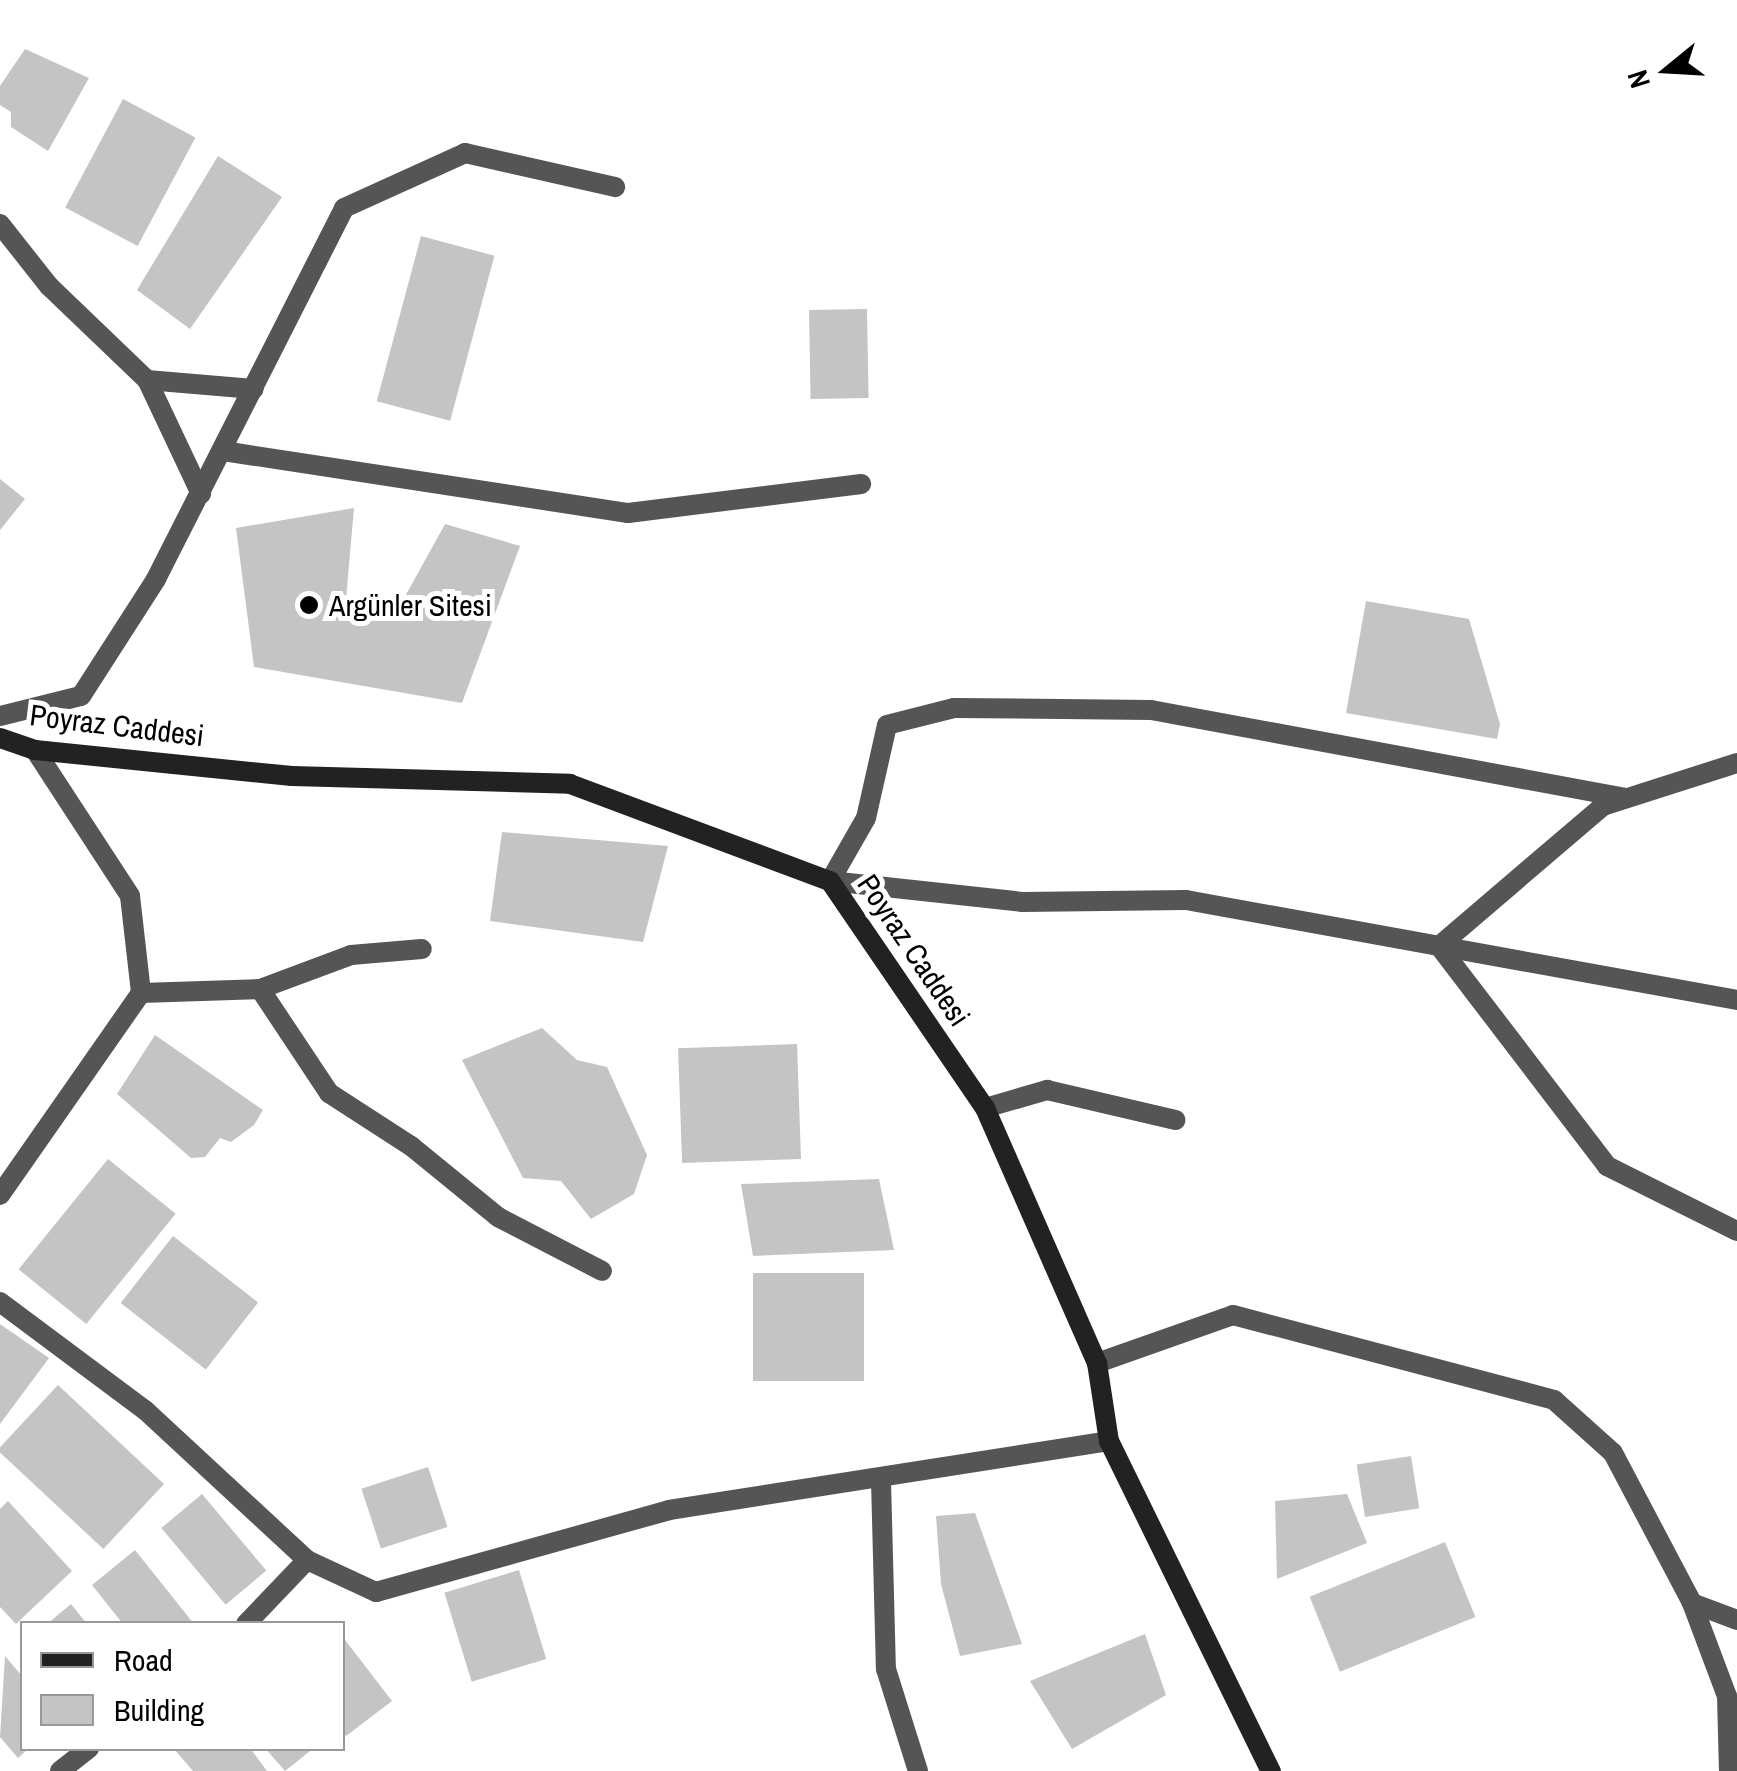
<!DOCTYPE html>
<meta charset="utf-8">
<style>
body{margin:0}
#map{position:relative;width:1737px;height:1771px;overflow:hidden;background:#fff;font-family:"Archivo Narrow",sans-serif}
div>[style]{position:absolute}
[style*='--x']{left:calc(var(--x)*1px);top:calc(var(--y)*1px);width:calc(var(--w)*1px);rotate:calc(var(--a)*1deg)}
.building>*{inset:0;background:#c4c4c4;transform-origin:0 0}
.lane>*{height:20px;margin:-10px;padding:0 10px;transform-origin:10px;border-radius:10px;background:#555}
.street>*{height:20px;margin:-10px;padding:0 10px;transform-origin:10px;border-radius:10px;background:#555}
.secondary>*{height:20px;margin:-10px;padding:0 10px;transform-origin:10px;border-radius:10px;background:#222}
.dots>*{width:28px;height:28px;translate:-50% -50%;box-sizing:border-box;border:5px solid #fff;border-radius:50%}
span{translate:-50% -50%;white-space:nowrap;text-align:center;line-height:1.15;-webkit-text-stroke:10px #fff;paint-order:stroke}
.poi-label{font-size:30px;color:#000}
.left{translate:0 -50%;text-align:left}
.street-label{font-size:30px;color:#000}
.legend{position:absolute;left:20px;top:1621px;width:325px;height:130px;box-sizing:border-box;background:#fff;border:2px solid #999;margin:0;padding:12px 18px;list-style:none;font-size:30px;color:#000}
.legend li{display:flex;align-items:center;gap:20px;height:50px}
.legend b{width:50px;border:2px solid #999}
.north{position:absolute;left:1617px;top:20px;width:100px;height:100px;-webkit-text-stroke:8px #fff;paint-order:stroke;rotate:252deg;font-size:28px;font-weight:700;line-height:40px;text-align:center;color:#000}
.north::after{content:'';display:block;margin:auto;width:35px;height:45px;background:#000;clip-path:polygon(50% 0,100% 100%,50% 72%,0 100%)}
</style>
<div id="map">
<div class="building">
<div style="clip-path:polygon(25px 49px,89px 78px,48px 151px,11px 127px,11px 112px,0 105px,0 86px)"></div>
<div style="left:123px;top:99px;width:82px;height:123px;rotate:28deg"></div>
<div style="clip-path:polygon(218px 156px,282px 197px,190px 329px,137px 290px)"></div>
<div style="left:421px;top:236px;width:76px;height:171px;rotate:15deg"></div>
<div style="left:867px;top:309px;width:89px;height:58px;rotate:89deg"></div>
<div style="clip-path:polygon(0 479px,25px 499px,0 530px)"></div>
<div style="clip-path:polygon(354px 508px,346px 599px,397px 611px,445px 524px,520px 546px,462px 703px,254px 667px,236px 528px)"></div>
<div style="clip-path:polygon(1366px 601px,1469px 619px,1500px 724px,1497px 739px,1346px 713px)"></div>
<div style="clip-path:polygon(502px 832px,668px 846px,643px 942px,490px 921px)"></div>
<div style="clip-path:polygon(542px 1028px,577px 1060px,607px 1067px,647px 1155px,634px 1194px,591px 1219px,561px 1181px,523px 1178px,462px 1060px)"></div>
<div style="clip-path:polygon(155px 1035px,263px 1110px,254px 1125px,231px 1142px,220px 1138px,205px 1157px,191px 1158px,117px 1094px)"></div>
<div style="left:797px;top:1044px;width:115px;height:119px;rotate:88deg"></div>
<div style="left:108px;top:1159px;width:87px;height:142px;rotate:39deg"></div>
<div style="clip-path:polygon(879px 1179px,894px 1250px,753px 1256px,741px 1184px)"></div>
<div style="left:173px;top:1236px;width:108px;height:85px;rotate:38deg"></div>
<div style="left:864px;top:1273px;width:108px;height:111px;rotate:90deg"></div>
<div style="clip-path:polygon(0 1324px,49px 1358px,0 1424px)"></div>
<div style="left:58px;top:1385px;width:145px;height:89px;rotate:43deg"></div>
<div style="left:1411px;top:1456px;width:53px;height:55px;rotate:81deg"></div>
<div style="left:428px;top:1467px;width:63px;height:70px;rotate:72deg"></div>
<div style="left:202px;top:1494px;width:100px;height:53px;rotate:50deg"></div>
<div style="clip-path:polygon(1347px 1494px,1367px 1543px,1277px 1579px,1275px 1501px)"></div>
<div style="clip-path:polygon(8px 1501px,72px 1571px,16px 1624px,0 1607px,0 1509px)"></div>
<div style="clip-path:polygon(975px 1513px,1022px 1644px,960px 1656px,941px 1584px,936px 1516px)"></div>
<div style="left:1445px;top:1542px;width:81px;height:146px;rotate:68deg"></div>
<div style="clip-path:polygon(135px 1550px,194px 1624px,123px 1624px,92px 1585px)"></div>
<div style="left:519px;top:1570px;width:93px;height:78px;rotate:73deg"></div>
<div style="clip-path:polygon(71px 1604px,87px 1624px,47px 1624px)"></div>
<div style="clip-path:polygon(1145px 1634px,1166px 1695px,1072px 1749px,1030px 1681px)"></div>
<div style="clip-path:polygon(342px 1636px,392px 1701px,346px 1736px,342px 1730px)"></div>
<div style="clip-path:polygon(5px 1656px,22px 1676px,22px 1748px,29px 1748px,18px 1758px,0 1737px)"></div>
<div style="clip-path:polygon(173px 1748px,250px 1748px,267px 1771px,193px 1771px)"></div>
<div style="clip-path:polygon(265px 1748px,314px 1748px,285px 1771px)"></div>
</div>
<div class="lane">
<div style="--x:35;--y:750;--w:174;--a:56.9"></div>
<div style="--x:130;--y:896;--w:98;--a:83.5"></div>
</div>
<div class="street">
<div style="--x:0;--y:224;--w:79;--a:51.7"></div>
<div style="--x:49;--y:286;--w:136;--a:43.8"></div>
<div style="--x:223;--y:451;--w:410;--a:8.7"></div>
<div style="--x:628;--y:513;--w:235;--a:-7.1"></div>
<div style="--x:201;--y:494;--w:126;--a:-115.3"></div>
<div style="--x:147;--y:380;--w:107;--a:4.8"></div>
<div style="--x:0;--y:716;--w:83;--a:-13.9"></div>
<div style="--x:81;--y:696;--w:139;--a:-57.3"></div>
<div style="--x:156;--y:579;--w:416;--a:-63.1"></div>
<div style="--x:344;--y:208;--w:133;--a:-24.4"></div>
<div style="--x:465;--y:153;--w:154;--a:12.8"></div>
<div style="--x:1737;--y:763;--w:141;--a:162.2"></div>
<div style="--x:1603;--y:806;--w:216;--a:139.5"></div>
<div style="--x:1439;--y:946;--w:277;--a:52.6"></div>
<div style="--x:1607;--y:1166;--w:145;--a:26.6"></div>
<div style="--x:1626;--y:798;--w:483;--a:-169.5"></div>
<div style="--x:1151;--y:710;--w:197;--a:-179.4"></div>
<div style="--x:954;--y:708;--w:69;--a:165.8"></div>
<div style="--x:887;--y:725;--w:95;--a:102.7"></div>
<div style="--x:866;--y:818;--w:73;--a:119.7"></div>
<div style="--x:830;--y:881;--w:193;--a:6.2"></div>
<div style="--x:1022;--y:902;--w:164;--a:-0.7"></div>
<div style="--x:1186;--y:900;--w:560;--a:10.29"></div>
<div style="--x:260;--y:989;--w:97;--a:-20.5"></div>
<div style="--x:351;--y:955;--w:71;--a:-4.8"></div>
<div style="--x:985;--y:1108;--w:65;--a:-16.2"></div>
<div style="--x:1047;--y:1090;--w:132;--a:13.1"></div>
<div style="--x:0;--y:1195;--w:246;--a:-55.1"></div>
<div style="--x:141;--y:993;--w:119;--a:-1.9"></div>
<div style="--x:260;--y:989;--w:125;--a:56.4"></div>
<div style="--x:329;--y:1093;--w:98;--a:32.9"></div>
<div style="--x:411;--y:1146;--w:112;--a:39.2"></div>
<div style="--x:498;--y:1217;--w:117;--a:27.4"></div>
<div style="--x:0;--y:1302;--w:181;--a:36.7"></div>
<div style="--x:145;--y:1410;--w:221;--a:42.8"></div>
<div style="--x:307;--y:1560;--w:76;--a:24.9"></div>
<div style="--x:376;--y:1592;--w:304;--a:-15.6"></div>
<div style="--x:669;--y:1510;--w:445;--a:-8.9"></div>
<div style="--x:1097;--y:1363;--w:144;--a:-19.4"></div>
<div style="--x:1233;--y:1315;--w:332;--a:14.8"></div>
<div style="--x:1554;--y:1400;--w:79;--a:41.9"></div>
<div style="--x:1613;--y:1453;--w:170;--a:62.2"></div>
<div style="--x:1692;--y:1603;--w:99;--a:69.4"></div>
<div style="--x:1727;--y:1696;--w:75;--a:88.5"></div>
<div style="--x:881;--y:1481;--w:188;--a:88.5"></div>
<div style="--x:886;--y:1669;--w:107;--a:72.6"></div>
<div style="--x:1692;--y:1603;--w:48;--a:20.7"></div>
<div style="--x:246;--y:1624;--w:88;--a:-46.4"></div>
<div style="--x:60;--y:1771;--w:37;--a:-38"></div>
</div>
<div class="secondary">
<div style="--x:0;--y:738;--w:37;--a:19"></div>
<div style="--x:35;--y:750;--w:258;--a:5.8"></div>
<div style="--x:292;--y:776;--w:278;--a:1.6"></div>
<div style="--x:570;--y:784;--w:278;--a:20.5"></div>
<div style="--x:830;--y:881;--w:275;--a:55.7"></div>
<div style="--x:985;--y:1108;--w:279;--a:66.3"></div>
<div style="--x:1097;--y:1363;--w:79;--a:81.3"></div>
<div style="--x:1109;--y:1441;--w:368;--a:63.9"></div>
</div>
<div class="dots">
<div style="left:309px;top:605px;background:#000"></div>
</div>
<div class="poi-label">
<span class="left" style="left:329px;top:605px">Argünler Sitesi</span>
</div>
<div class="street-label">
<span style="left:117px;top:725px;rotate:7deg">Poyraz Caddesi</span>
<span style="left:914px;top:950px;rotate:56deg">Poyraz Caddesi</span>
</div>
<ul class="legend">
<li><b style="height:12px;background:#222"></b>Road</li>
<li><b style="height:28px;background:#c4c4c4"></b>Building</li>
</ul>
<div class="north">N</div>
</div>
